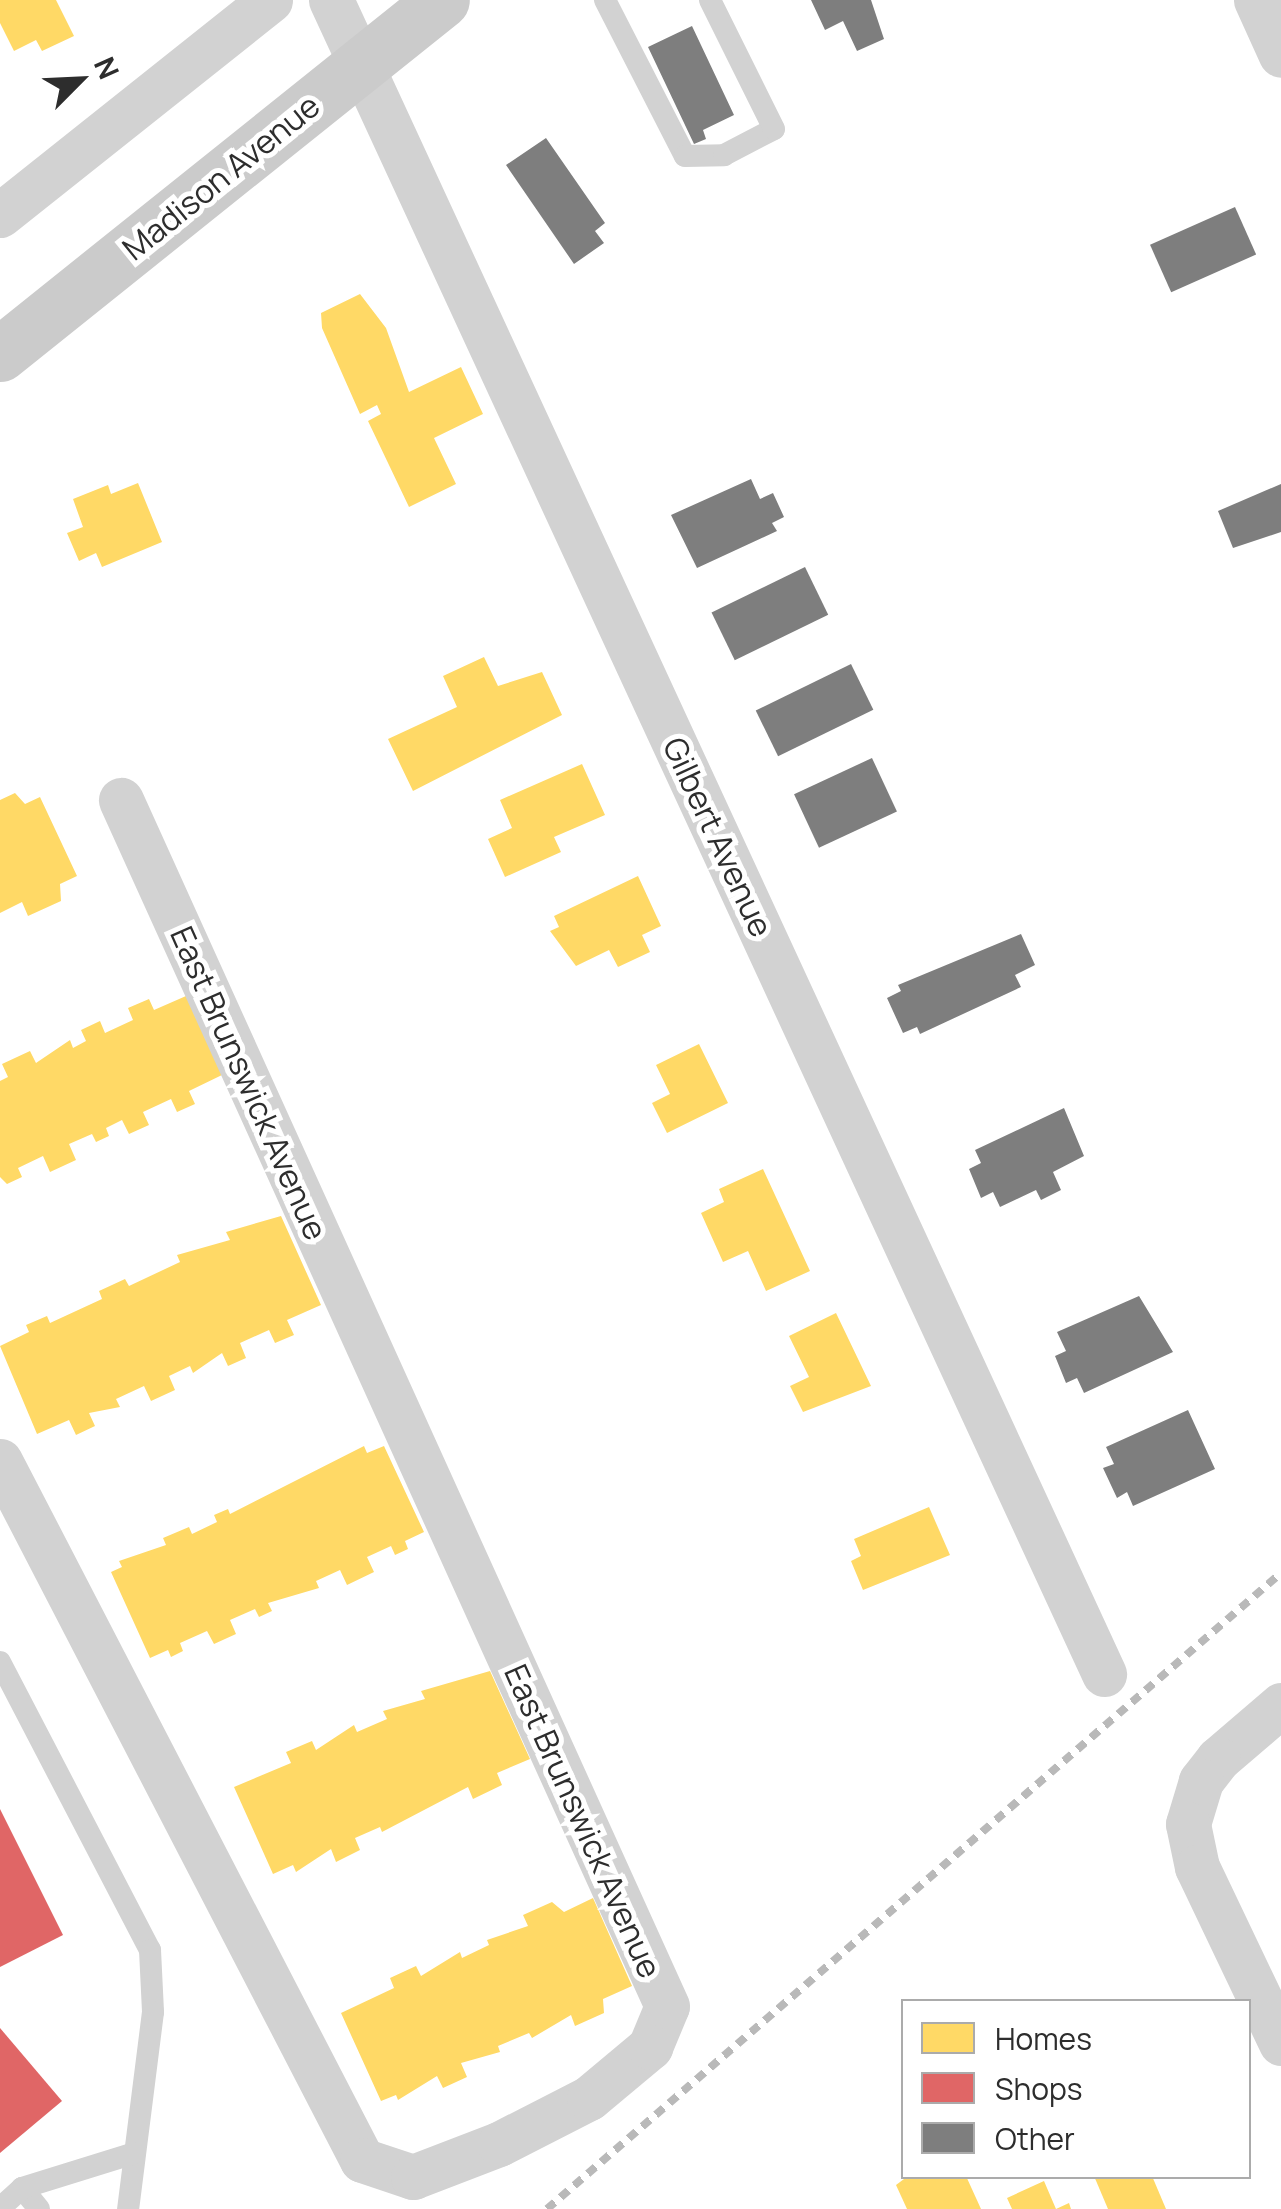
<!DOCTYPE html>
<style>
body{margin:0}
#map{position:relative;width:1281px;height:2209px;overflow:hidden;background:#fff;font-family:Manrope,sans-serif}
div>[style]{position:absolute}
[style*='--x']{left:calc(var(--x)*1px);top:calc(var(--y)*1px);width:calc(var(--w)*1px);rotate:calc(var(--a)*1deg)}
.homes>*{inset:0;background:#ffd966}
.shops>*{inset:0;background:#e06666}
.building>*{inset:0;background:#7e7e7e;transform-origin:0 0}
.service>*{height:22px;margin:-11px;padding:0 11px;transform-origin:11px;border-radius:11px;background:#d2d2d2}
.minor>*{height:45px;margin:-22.5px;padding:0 22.5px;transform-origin:22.5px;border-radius:22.5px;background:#d2d2d2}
.secondary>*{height:55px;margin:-27.5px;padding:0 27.5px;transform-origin:27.5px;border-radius:27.5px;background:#cbcbcb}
.rail>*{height:8px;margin-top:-4px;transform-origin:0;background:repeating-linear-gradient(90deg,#b9b9b9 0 10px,transparent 0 18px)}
span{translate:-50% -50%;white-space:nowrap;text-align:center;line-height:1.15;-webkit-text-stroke:10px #fff;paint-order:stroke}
.street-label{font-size:32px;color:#2d2d2d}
.legend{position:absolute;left:901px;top:1999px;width:350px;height:180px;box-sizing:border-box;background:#fff;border:2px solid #ababab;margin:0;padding:12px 18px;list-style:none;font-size:30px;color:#2d2d2d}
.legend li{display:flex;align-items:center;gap:20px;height:50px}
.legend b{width:50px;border:2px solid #ababab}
.north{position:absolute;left:30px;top:30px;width:100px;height:100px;-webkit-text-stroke:8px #fff;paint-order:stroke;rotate:66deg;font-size:28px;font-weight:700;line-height:40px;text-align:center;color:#2d2d2d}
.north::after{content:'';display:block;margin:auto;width:35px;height:45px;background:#2d2d2d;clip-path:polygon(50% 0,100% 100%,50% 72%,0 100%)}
</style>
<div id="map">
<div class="homes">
<div style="clip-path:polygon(0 0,56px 0,74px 36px,42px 51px,36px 40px,14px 51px,0 23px)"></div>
<div style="clip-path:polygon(360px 294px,386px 328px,409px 392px,461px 367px,483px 414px,434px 438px,456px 484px,409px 507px,368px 421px,381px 414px,377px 405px,360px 414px,322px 328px,321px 313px)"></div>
<div style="clip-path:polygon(138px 483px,162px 542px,102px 567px,96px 553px,79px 561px,67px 533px,83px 527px,73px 499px,108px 485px,111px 494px)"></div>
<div style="clip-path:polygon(484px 657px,498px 686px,542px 672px,562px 715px,413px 791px,388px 739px,457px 707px,443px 676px)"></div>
<div style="clip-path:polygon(582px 764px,605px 815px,554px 837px,561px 852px,505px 877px,488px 839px,512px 828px,500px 800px)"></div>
<div style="clip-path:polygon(15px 793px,25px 804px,40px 797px,77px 876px,60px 884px,61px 901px,28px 916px,22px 902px,0 913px,0 800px)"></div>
<div style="clip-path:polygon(638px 876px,661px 926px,642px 935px,650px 952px,618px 967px,609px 950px,576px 966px,550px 931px,559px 927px,554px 916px)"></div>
<div style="clip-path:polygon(186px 996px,222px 1075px,189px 1091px,195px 1104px,177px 1112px,171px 1099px,143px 1112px,149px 1125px,129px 1134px,122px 1120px,106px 1128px,109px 1136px,96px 1142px,92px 1134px,69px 1144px,76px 1160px,50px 1172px,43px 1156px,18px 1168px,22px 1177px,7px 1184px,0 1177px,0 1081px,8px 1077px,2px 1064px,30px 1051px,36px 1063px,70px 1040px,73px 1048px,86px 1041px,81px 1030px,100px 1021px,105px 1033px,133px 1020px,128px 1008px,149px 999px,154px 1010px)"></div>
<div style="clip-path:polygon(699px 1044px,728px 1103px,667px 1133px,652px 1103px,670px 1094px,656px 1065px)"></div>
<div style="clip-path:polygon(763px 1169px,810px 1271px,766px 1291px,748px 1251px,723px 1262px,701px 1213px,724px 1202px,719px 1189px)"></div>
<div style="clip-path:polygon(281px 1216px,321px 1305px,287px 1320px,294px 1335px,275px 1343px,269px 1330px,240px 1343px,246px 1358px,228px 1366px,222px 1353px,193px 1373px,190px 1366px,169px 1376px,175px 1390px,151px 1401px,144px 1386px,116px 1399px,120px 1407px,89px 1413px,95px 1426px,76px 1435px,69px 1420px,37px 1434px,0 1346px,29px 1332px,26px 1325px,47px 1316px,50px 1323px,102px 1299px,99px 1291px,125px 1279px,129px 1286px,180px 1262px,177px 1255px,230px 1240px,226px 1232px)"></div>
<div style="clip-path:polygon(836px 1313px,871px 1386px,803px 1412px,790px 1386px,809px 1377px,789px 1336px)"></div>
<div style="clip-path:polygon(364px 1446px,367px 1453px,384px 1446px,424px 1532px,405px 1541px,408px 1549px,395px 1555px,391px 1546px,367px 1557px,374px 1572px,347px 1585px,340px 1570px,316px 1581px,319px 1588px,268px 1603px,272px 1611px,259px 1617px,255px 1609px,230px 1620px,236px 1634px,214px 1644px,207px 1631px,180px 1643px,183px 1651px,171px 1657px,168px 1650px,150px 1658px,111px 1572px,122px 1567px,119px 1561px,166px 1545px,163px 1538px,189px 1527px,192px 1534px,217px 1522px,214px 1515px,228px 1509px,230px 1514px)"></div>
<div style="clip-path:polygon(929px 1507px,950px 1555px,863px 1590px,851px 1561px,861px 1556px,854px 1539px)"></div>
<div style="clip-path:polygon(490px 1671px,530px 1759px,497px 1773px,502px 1785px,473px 1799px,468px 1787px,382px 1832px,380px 1827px,355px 1838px,360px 1850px,336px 1862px,331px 1849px,296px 1872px,293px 1865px,273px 1874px,234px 1787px,291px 1763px,286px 1752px,312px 1741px,316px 1750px,354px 1725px,357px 1732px,387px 1719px,383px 1711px,425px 1699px,421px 1691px)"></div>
<div style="clip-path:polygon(593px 1898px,632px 1986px,603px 1999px,604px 2013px,575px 2026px,571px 2015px,532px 2038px,529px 2033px,498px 2046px,500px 2052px,461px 2063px,467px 2077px,443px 2088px,437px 2076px,398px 2100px,396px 2095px,381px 2101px,341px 2013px,394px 1988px,390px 1978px,416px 1966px,421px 1976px,460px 1952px,462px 1958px,489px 1945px,487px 1940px,528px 1926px,523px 1915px,552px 1902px,564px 1912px)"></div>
<div style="clip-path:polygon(908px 2176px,966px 2176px,981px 2209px,907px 2209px,896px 2185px)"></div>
<div style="clip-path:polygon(1094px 2176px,1152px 2176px,1166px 2209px,1108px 2209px)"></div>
<div style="clip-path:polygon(1044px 2181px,1056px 2209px,1069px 2203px,1071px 2209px,1012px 2209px,1007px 2198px)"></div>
</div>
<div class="shops">
<div style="clip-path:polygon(0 1809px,63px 1935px,0 1967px)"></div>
<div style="clip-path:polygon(0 2028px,62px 2101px,0 2153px)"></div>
</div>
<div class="building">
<div style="clip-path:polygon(811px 0,871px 0,884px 39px,857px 51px,843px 21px,825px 30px)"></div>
<div style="clip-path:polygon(692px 26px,734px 115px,703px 130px,706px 139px,694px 144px,648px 47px)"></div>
<div style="clip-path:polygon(546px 138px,605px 223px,595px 231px,604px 243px,574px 264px,506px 165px)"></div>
<div style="left:1235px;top:207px;width:52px;height:93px;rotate:66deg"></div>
<div style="clip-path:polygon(751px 479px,760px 499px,773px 493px,784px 517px,772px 523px,777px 531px,697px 568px,671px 515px)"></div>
<div style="clip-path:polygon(1281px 484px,1281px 532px,1233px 548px,1218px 511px)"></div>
<div style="left:805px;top:567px;width:53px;height:104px;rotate:64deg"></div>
<div style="left:851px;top:664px;width:51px;height:106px;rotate:64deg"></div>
<div style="left:872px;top:758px;width:59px;height:86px;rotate:65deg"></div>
<div style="clip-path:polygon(1021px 934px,1035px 965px,1015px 975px,1021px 987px,920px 1034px,917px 1027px,903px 1033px,887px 998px,901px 991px,898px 985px)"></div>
<div style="clip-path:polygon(1064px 1108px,1084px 1156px,1053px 1172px,1061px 1190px,1041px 1200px,1036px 1190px,1000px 1207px,993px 1192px,981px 1198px,969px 1169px,981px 1163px,975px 1150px)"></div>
<div style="clip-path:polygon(1139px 1296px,1173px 1352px,1084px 1393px,1077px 1378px,1066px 1383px,1055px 1356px,1066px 1351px,1057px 1332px)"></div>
<div style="clip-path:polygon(1188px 1410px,1215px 1469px,1133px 1506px,1127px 1492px,1117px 1498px,1103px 1468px,1114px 1464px,1106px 1447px)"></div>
</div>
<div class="service">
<div style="--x:605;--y:0;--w:175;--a:62.9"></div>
<div style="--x:685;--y:156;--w:39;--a:-1"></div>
<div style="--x:724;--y:155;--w:56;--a:-27.5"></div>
<div style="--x:774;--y:129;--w:144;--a:-116.4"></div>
<div style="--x:0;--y:1662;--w:325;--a:62.5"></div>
<div style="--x:150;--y:1950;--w:62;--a:87.2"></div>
<div style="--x:153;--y:2012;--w:199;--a:97.2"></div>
<div style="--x:22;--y:2188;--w:27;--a:51"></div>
<div style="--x:0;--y:2208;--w:30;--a:-42"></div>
<div style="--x:22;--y:2188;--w:118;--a:-17.2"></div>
</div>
<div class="minor">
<div style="--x:331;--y:0;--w:1844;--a:65.21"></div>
<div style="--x:1256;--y:0;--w:60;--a:65.6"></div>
<div style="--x:0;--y:215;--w:345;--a:-38.5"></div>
<div style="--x:0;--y:1461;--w:787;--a:62.62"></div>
<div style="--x:362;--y:2160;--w:54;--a:18.4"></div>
<div style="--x:413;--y:2177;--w:92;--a:-21"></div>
<div style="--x:499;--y:2144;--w:101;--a:-27.1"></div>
<div style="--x:589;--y:2098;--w:80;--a:-39.9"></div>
<div style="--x:650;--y:2047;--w:44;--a:-67.5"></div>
<div style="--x:667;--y:2006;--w:1324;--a:-114.36"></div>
<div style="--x:1281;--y:1705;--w:83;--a:139.4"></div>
<div style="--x:1218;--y:1759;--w:28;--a:128"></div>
<div style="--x:1201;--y:1781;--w:45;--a:106.8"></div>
<div style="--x:1188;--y:1824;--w:44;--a:78.2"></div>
<div style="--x:1197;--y:1867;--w:195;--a:64.5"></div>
</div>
<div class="secondary">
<div style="--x:0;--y:354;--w:566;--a:-38.69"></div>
</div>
<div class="rail">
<div style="--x:547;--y:2209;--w:971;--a:-40.91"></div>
</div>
<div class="street-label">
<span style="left:221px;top:177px;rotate:-39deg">Madison Avenue</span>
<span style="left:718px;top:837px;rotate:65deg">Gilbert Avenue</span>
<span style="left:249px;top:1083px;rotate:66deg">East Brunswick Avenue</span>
<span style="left:583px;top:1821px;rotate:66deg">East Brunswick Avenue</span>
</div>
<ul class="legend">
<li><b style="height:28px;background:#ffd966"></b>Homes</li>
<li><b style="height:28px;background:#e06666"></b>Shops</li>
<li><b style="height:28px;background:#7e7e7e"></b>Other</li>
</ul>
<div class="north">N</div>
</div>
